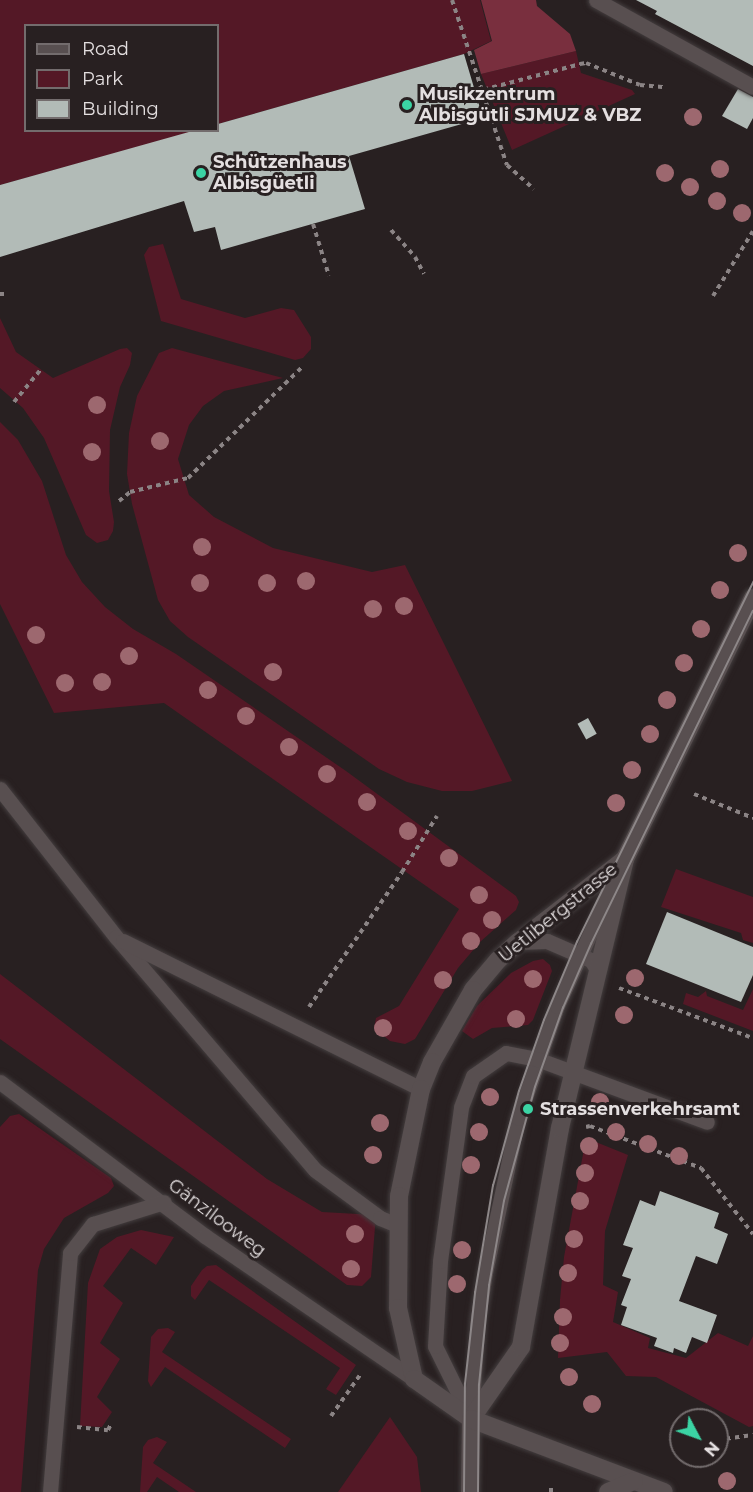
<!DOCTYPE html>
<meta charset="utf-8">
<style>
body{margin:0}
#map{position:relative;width:753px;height:1492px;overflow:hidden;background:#282021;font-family:Montserrat,sans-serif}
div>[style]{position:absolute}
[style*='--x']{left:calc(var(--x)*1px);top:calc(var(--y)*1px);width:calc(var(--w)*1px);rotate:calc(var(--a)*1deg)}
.green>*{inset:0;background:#541826}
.forest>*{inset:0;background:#792f3e}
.building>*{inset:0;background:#b2bbb7;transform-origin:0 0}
.path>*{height:4px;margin-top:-2px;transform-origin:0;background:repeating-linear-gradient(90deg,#8b8485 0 4.5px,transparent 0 9px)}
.roads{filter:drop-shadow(0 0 2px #433d3e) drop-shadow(0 0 2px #433d3e)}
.lane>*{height:15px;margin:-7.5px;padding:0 7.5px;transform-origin:7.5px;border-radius:7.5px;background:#584f50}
.street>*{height:18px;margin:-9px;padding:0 9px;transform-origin:9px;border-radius:9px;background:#584f50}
.secondary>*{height:18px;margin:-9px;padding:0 9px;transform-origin:9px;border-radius:9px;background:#584f50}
.tram>*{height:1.5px;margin:-0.75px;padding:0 0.75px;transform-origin:0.75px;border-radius:0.75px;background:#8d8788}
.path-bridge>*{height:4px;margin-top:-2px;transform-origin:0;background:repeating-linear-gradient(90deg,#8b8485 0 4.5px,transparent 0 9px)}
.trees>*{width:18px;height:18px;margin:-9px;border-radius:50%;background:#9d686f}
.dots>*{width:16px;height:16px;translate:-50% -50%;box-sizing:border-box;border:3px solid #282021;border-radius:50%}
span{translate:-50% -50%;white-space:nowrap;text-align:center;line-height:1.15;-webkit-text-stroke:6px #282021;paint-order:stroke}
.poi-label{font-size:18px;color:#e4dfe0;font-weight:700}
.left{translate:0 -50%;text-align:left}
.street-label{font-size:18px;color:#e4dfe0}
.legend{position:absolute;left:24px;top:24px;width:195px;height:108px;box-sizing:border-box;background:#282021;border:2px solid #736c6d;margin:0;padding:8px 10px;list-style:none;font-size:18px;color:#e4dfe0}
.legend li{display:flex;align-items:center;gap:12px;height:30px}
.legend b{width:30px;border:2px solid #736c6d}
.north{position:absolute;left:669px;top:1408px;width:60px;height:60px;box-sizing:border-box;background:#282021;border:2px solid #736c6d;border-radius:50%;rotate:131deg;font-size:16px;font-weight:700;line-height:24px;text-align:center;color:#e4dfe0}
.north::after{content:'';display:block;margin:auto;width:21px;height:27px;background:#3bd4a4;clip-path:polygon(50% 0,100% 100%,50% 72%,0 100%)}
</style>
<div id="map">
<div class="green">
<div style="clip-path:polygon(0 0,480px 0,491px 41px,464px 54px,218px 124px,218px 26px,26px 26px,26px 130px,195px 131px,0 185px)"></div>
<div style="clip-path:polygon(576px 51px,581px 73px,632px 90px,635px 94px,512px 150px,481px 74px)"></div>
<div style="clip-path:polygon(163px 244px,181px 299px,245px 318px,281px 308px,294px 310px,311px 337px,311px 349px,303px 358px,295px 360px,161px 321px,144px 255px,149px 247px)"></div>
<div style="clip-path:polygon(0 318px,16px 352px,53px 378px,120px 349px,127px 348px,132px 353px,130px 365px,120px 387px,110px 430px,109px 491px,114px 522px,113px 531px,108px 540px,97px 543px,86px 535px,44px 438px,23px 408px,0 388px)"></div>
<div style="clip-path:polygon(172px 348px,283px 378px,224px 391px,203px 406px,189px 425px,178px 459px,189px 495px,214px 517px,273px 548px,372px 572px,405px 565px,512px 781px,472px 791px,442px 791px,407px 782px,379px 769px,188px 637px,170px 621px,158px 600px,132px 504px,127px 474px,129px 433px,137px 396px,159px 353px)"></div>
<div style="clip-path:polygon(0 422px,18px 440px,42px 481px,66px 555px,82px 582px,105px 607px,133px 629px,176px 654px,346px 771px,516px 896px,519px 902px,516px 910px,480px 942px,458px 968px,415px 1039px,405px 1044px,390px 1041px,374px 1028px,376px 1018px,399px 1006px,459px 909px,164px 703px,54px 713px,0 604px)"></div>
<div style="clip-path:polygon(676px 869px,753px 897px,753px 943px,743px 940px,741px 933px,661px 907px)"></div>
<div style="clip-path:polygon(543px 959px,550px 965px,552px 971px,533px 1020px,528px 1025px,492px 1028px,473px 1039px,462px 1031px,477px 1006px,511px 973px,533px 961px)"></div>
<div style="clip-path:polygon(0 974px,267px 1179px,322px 1212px,376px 1215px,371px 1277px,362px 1286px,347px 1285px,0 1039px)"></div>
<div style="clip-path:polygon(753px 989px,753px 1031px,683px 1004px,686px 993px,698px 997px,706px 991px,707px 996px,743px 1010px)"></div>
<div style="clip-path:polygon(19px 1114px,111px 1178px,114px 1186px,108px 1193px,64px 1218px,44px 1249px,38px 1270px,21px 1492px,0 1492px,0 1127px,10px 1116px)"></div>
<div style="clip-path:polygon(586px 1138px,628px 1155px,605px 1231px,603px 1285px,618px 1292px,613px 1322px,650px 1338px,648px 1348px,686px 1358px,718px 1333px,748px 1346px,753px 1336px,753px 1426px,749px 1427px,656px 1377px,626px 1376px,607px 1352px,558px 1358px,560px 1300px,564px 1257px)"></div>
<div style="clip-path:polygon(141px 1230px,174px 1237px,156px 1265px,131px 1248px,103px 1286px,123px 1303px,100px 1343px,120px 1359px,97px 1397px,112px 1412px,102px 1427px,80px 1426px,88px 1283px,100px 1249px,117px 1237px)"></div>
<div style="clip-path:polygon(216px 1265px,356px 1365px,336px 1395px,326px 1389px,340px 1368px,209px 1280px,195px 1300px,191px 1296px,191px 1286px,202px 1270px,207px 1266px)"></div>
<div style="clip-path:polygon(168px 1328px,175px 1332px,162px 1352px,291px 1439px,285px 1448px,165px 1367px,151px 1387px,148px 1381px,151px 1337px,158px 1329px)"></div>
<div style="clip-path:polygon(390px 1417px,417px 1457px,421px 1492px,338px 1492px)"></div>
<div style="clip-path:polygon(157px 1437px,167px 1442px,153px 1463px,196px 1492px,179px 1492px,157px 1477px,147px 1492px,140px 1492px,143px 1447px,148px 1440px)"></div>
</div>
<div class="forest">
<div style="clip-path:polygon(481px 0,536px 0,537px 6px,570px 34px,576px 51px,481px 74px,474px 50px,492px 41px)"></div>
</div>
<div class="building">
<div style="clip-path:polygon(636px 0,753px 0,753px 66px,655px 14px,657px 11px)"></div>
<div style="clip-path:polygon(464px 54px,483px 118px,349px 156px,365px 209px,221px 250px,215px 227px,194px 232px,184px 201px,0 257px,0 185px,196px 130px,218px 130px,218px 124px)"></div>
<div style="clip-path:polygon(738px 89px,753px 97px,753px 118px,747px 129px,722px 116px)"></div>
<div style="left:588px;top:718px;width:18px;height:12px;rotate:61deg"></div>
<div style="clip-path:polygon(667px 912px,753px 947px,753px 975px,741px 1002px,646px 964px)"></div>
<div style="clip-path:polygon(660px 1191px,719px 1213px,714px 1228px,728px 1234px,717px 1264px,696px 1256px,679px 1301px,717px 1315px,707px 1343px,692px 1337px,686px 1353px,674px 1348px,673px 1353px,654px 1346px,657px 1338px,621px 1325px,627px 1307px,621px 1305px,631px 1279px,622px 1276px,633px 1248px,623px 1245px,640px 1200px,655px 1206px)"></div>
</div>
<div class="path">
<div style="--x:452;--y:0;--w:174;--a:71.6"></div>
<div style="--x:507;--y:165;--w:36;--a:42"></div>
<div style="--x:580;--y:64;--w:6;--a:-9"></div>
<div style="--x:586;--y:63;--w:58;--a:22.2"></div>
<div style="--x:640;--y:85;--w:25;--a:5"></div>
<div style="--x:313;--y:224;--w:54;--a:72.9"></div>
<div style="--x:391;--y:230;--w:36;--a:48"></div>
<div style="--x:415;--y:257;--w:19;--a:62"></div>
<div style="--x:0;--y:294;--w:7;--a:0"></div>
<div style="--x:713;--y:296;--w:76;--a:-58.4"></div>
<div style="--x:14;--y:402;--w:44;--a:-50.5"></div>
<div style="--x:119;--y:501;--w:14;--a:-39"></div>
<div style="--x:130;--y:492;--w:60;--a:-13.6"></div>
<div style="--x:188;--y:478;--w:158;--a:-44.2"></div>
<div style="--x:694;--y:794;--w:64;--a:22.1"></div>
<div style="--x:619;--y:988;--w:143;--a:20.5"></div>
<div style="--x:309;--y:1007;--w:164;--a:-55.4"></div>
<div style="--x:402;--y:872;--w:66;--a:-58"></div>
<div style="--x:586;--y:1127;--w:4;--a:-14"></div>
<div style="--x:590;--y:1126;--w:119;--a:20.7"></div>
<div style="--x:701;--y:1168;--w:84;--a:51.8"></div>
<div style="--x:331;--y:1416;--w:50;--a:-54.7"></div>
<div style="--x:77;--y:1427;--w:31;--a:6"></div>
<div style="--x:108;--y:1430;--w:7;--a:-63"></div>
<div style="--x:717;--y:1440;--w:36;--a:-8"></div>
<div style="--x:551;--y:1492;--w:4;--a:-90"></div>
</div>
<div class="roads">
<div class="lane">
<div style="--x:596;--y:0;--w:179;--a:29"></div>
<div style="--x:0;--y:789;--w:188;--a:51.9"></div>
<div style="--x:116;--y:937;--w:306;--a:49.5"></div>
<div style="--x:315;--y:1170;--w:81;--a:36.4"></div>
<div style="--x:380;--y:1218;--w:18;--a:22"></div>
<div style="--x:123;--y:941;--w:333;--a:26.4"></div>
<div style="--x:518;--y:942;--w:29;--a:-2"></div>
<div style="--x:547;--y:941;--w:48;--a:23.4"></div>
<div style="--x:591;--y:960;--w:13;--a:58"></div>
<div style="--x:0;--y:1082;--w:256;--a:36.9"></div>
<div style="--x:205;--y:1236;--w:253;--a:34.4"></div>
<div style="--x:471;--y:1416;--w:99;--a:-86"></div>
<div style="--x:478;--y:1317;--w:45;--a:-81"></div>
<div style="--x:485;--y:1273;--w:158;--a:-78"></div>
<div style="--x:518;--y:1118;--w:119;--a:-70.8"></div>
<div style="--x:557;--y:1006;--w:140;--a:-65.5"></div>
<div style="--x:471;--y:1419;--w:81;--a:-116.3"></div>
<div style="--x:435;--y:1346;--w:85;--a:-86.6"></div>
<div style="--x:440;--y:1261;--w:155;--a:-82.2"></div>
<div style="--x:461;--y:1107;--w:33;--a:-69"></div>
<div style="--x:473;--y:1076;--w:40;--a:-34.9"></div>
<div style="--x:506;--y:1053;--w:32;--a:11"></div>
<div style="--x:537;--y:1059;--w:181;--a:20.3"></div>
<div style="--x:50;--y:1492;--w:240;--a:-85.2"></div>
<div style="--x:70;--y:1253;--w:37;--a:-52"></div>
<div style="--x:93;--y:1224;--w:74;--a:-17.2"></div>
</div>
<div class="street">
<div style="--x:625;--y:859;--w:135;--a:142.2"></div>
<div style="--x:518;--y:942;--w:27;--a:138"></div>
<div style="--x:498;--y:960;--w:39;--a:130"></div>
<div style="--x:473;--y:990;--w:83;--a:119.7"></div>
<div style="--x:432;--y:1062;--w:29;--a:112"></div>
<div style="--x:421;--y:1089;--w:109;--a:101.6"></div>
<div style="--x:399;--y:1196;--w:112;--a:90.5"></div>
<div style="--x:398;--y:1308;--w:73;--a:77.3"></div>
<div style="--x:414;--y:1379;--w:70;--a:35.1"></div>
<div style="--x:471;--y:1419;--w:88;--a:-55.2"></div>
<div style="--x:521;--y:1347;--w:222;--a:-79.9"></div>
<div style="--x:560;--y:1128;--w:277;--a:-76.4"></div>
<div style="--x:625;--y:859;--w:291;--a:-63.9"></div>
</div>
<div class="secondary">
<div style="--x:470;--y:1492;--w:73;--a:-89.2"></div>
<div style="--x:471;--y:1419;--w:206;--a:20.7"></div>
<div style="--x:608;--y:1492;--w:28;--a:-23"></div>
</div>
</div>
<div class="tram">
<div style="--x:464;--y:1492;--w:108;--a:-89.5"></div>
<div style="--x:465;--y:1384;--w:92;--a:-83.7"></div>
<div style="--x:475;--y:1293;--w:109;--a:-80.5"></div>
<div style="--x:493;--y:1186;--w:98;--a:-74.7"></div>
<div style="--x:519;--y:1091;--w:75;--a:-70.6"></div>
<div style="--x:544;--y:1020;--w:85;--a:-67.1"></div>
<div style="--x:577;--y:942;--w:401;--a:-63.9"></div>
<div style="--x:478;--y:1492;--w:107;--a:-89.5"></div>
<div style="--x:479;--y:1385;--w:100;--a:-84.2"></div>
<div style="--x:489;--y:1286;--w:86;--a:-80"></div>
<div style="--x:504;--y:1201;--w:118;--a:-74.8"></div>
<div style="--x:535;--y:1087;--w:84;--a:-70.5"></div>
<div style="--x:563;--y:1008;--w:70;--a:-66.4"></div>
<div style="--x:591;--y:944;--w:370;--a:-64.1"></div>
</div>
<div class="path-bridge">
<div style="--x:475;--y:92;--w:109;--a:-14.9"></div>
</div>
<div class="trees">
<div style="left:693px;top:117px"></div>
<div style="left:720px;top:169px"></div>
<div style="left:665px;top:173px"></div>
<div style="left:690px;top:187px"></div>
<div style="left:717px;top:201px"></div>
<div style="left:742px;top:213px"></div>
<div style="left:97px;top:405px"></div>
<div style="left:160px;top:441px"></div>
<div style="left:92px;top:452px"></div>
<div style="left:202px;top:547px"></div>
<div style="left:738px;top:553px"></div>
<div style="left:306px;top:581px"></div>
<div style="left:200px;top:583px"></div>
<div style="left:267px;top:583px"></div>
<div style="left:720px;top:590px"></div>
<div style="left:404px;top:606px"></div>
<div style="left:373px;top:609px"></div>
<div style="left:701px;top:629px"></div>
<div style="left:36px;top:635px"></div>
<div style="left:129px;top:656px"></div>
<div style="left:684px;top:663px"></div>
<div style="left:273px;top:672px"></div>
<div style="left:102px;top:682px"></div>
<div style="left:65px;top:683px"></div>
<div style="left:208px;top:690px"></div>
<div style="left:667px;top:700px"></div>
<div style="left:246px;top:716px"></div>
<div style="left:650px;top:734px"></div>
<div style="left:289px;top:747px"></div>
<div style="left:632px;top:770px"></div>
<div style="left:327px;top:774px"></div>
<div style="left:367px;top:802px"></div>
<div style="left:616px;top:803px"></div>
<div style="left:408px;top:831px"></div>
<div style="left:449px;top:858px"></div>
<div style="left:479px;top:895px"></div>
<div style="left:492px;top:920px"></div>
<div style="left:471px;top:941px"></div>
<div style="left:635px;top:978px"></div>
<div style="left:533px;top:979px"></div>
<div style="left:443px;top:980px"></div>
<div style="left:624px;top:1015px"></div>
<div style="left:516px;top:1019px"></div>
<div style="left:383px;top:1028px"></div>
<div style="left:490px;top:1097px"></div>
<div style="left:600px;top:1102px"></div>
<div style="left:380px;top:1123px"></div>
<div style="left:479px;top:1132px"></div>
<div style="left:616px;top:1132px"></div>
<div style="left:648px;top:1144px"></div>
<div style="left:589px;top:1146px"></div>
<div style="left:373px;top:1155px"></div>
<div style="left:679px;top:1156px"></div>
<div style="left:471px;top:1165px"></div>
<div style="left:585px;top:1173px"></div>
<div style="left:580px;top:1201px"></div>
<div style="left:355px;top:1234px"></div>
<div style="left:574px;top:1239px"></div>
<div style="left:462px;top:1250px"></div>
<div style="left:351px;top:1269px"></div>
<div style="left:568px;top:1273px"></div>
<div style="left:457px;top:1284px"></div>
<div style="left:563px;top:1317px"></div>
<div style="left:560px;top:1343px"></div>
<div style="left:569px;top:1377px"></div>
<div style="left:592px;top:1404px"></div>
<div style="left:727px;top:1481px"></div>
</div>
<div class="dots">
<div style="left:407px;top:105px;background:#3bd4a4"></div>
<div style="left:201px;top:173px;background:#3bd4a4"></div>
<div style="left:528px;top:1109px;background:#3bd4a4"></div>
</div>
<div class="poi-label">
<span class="left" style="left:419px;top:105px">Musikzentrum<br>Albisgütli SJMUZ &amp; VBZ</span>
<span class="left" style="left:213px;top:173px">Schützenhaus<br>Albisgüetli</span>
<span class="left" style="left:540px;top:1109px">Strassenverkehrsamt</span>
</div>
<div class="street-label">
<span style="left:558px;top:913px;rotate:-39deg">Uetlibergstrasse</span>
<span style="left:217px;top:1218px;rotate:37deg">Gänzilooweg</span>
</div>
<ul class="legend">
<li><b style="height:8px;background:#584f50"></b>Road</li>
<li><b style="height:16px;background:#541826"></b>Park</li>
<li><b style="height:16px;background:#b2bbb7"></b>Building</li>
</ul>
<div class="north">N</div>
</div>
